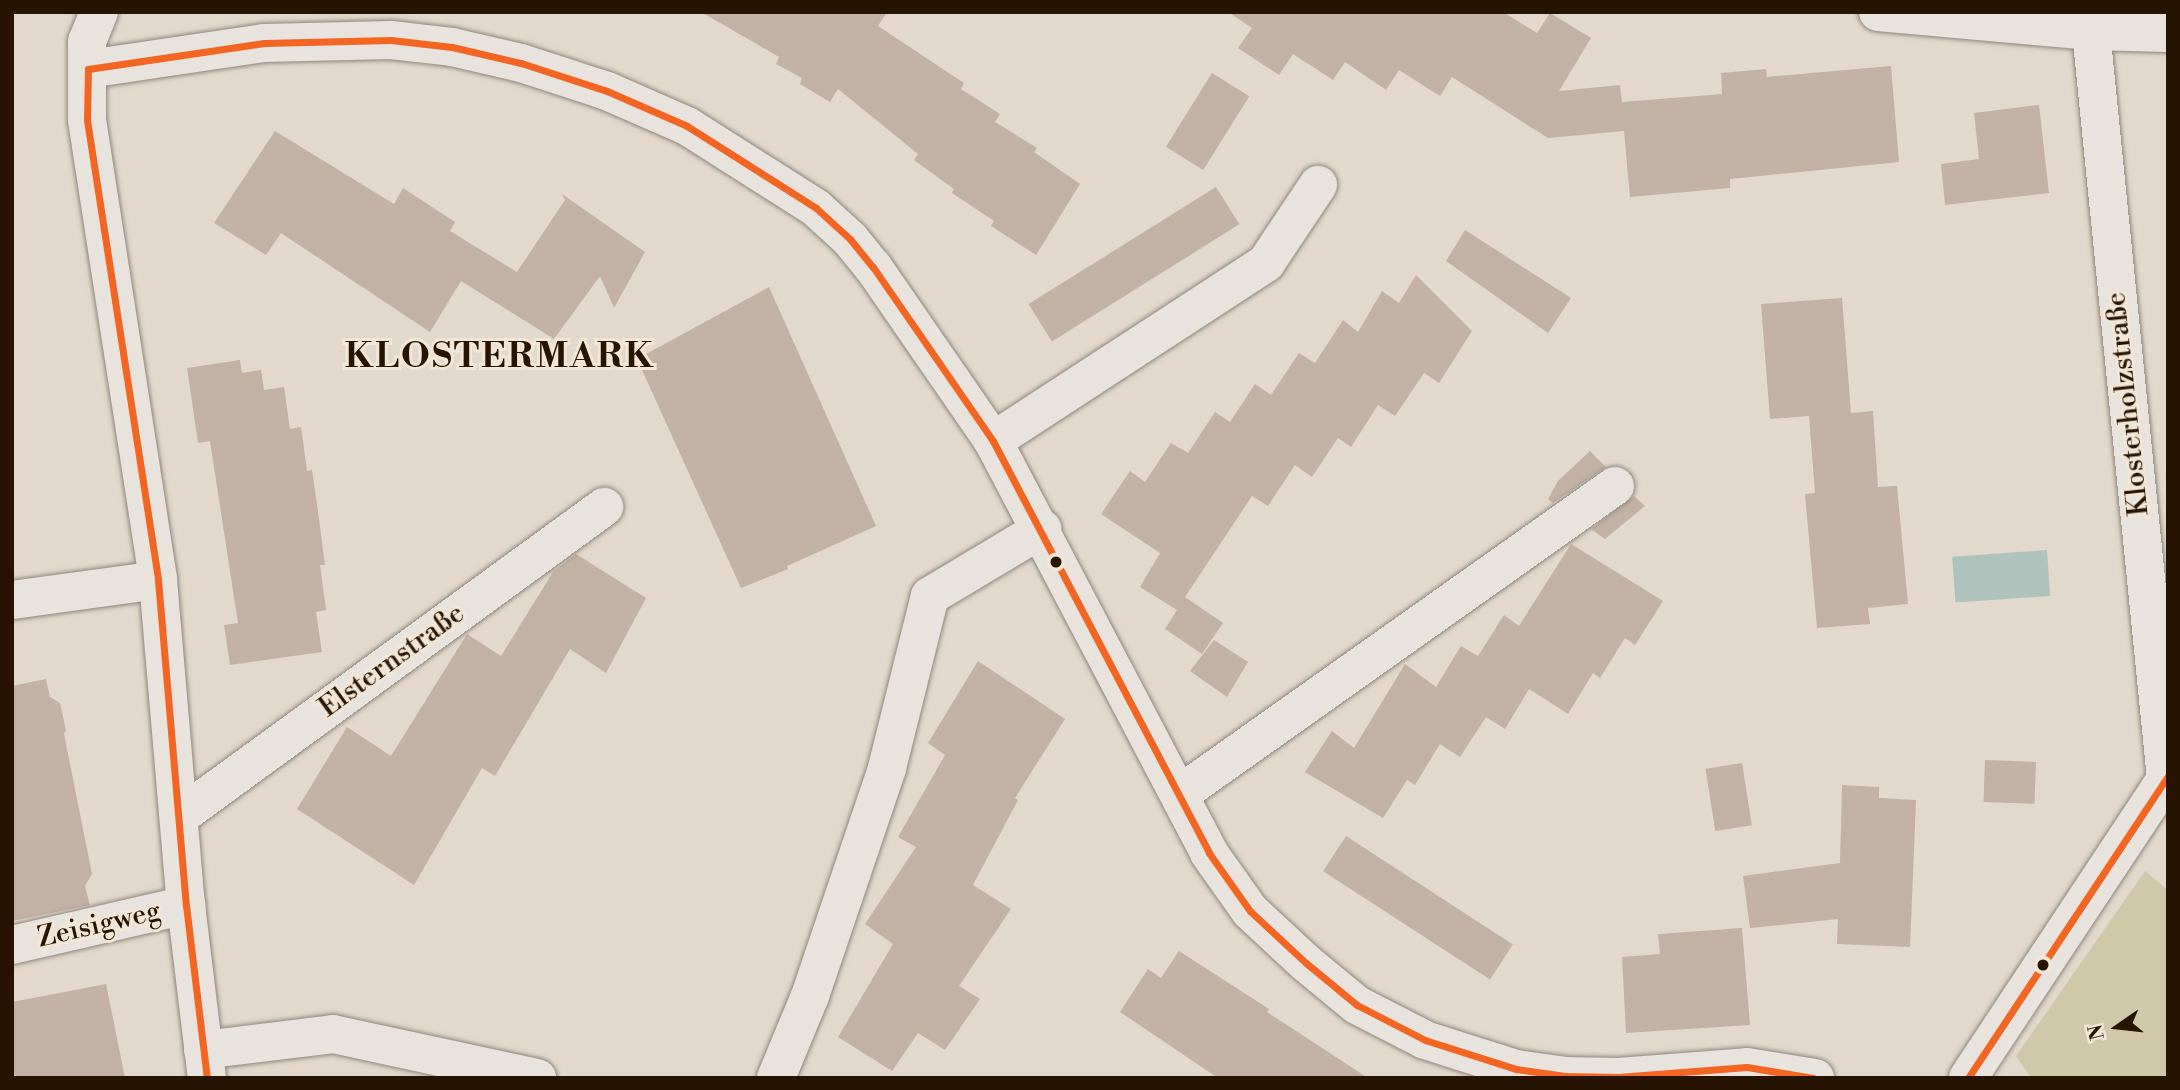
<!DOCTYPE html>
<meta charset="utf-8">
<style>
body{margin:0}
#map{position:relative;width:2180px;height:1090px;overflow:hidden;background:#e2d8cb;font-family:"Libre Bodoni",serif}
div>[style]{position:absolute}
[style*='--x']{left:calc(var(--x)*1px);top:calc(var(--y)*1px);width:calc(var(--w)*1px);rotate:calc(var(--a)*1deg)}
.green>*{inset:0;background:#cfc9a9}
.water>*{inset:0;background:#aec3bb;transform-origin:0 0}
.building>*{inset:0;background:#c3b1a4;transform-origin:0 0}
.roads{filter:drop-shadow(0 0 2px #8f877d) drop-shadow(0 0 2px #8f877d)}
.minor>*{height:38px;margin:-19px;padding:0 19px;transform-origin:19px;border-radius:19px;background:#e8e3dd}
.bus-1>*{height:7px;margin:-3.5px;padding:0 3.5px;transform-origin:3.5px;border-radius:3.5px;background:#f26522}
.dots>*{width:19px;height:19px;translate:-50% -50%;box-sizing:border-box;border:4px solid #f2e6d7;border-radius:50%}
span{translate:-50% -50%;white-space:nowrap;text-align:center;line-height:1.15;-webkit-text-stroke:6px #f2e6d7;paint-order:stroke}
.street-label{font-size:28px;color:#261401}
.district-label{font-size:35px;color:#261401;font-weight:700;letter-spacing:2px}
.frame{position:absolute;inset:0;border:14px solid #261401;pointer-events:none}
.north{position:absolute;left:2082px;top:992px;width:70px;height:70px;-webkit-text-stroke:5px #f2e6d7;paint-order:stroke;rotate:256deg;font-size:19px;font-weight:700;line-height:28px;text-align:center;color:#261401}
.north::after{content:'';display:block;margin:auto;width:24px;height:32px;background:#261401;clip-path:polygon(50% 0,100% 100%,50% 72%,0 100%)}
</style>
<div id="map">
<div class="green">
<div style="clip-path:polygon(2145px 871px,2168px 890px,2168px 1078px,2031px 1078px,2016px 1056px)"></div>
</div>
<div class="water">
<div style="left:2047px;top:550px;width:46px;height:95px;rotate:86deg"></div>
</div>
<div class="building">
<div style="clip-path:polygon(701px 12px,887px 12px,878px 26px,964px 83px,961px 89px,1000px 114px,995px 122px,1037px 148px,1034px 152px,1080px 184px,1036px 255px,991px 226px,994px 221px,952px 193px,954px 189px,914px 160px,918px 154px,838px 89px,830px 102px,800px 84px,802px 78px,776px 64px,779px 57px)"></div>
<div style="clip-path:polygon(1228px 12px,1503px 12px,1537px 33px,1550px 13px,1591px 38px,1559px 91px,1620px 85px,1622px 102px,1722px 94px,1721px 73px,1766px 69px,1767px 77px,1891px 66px,1899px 162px,1730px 179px,1730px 188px,1630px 197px,1624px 131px,1548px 138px,1452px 77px,1440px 96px,1399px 70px,1386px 90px,1345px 62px,1333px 80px,1293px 54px,1279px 75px,1238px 48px,1252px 28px)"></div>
<div style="left:1212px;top:73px;width:44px;height:87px;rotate:32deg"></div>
<div style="clip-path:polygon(2039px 105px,2049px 193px,1945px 205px,1941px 164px,1979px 159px,1974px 113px)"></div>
<div style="clip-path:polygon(275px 131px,394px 204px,403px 188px,455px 222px,450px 231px,517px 272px,565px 200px,562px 194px,645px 252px,614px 308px,600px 276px,554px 339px,461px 281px,430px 332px,281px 233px,266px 255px,214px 223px)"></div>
<div style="left:1216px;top:187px;width:44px;height:221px;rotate:58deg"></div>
<div style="clip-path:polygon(1465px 230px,1571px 298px,1548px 333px,1446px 261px)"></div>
<div style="clip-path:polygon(1416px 275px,1472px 331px,1439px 383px,1424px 373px,1395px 416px,1378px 405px,1351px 447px,1338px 438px,1312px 477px,1295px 465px,1268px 506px,1252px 496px,1185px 597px,1223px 623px,1202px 654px,1165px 629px,1177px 610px,1140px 587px,1160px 553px,1101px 514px,1130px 471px,1145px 482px,1171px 443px,1188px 453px,1215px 412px,1230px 422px,1255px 384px,1271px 395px,1299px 353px,1315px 363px,1343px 320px,1358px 332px,1382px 291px,1399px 303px)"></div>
<div style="clip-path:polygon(769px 287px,876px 526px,787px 566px,788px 569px,741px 588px,637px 359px)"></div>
<div style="clip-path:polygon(1842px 298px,1851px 413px,1873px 411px,1878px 487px,1897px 486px,1908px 604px,1868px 608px,1870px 624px,1817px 628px,1805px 494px,1815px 493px,1809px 416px,1770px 419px,1761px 304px)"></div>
<div style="clip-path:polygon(240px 360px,242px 373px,261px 370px,264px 390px,284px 387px,290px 429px,301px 427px,307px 471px,312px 470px,319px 519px,325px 565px,320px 565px,326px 610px,316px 612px,322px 652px,230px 665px,224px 625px,238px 623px,210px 441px,198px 443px,187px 368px)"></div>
<div style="clip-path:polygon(1590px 451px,1606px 467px,1553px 503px,1548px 499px,1558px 481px)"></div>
<div style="clip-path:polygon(1634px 496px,1645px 506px,1605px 539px,1591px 529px)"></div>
<div style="clip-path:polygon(1571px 544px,1663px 601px,1635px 645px,1625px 638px,1600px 678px,1593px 673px,1568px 714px,1529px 689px,1505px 729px,1486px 717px,1460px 757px,1440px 744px,1415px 785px,1407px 780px,1383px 818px,1305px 772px,1332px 731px,1354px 748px,1405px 664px,1436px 687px,1461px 646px,1478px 656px,1504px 615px,1519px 626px)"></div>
<div style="clip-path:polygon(576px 554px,646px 598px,606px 673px,570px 649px,495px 776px,482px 768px,414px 885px,297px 809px,347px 727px,391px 756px,467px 634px,501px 656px,553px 572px)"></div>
<div style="clip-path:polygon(1214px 640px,1248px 662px,1227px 697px,1190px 671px)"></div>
<div style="clip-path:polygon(978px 661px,1065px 719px,1015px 798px,1018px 800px,973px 885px,1011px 909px,959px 986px,980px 999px,945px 1050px,918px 1033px,892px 1071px,838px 1037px,893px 944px,865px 924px,916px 847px,898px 837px,945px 755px,928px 743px)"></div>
<div style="clip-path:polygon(46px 679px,50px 697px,60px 703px,66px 730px,64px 734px,92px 874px,85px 886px,90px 905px,12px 921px,12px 686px)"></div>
<div style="left:1985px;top:760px;width:51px;height:42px;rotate:2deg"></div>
<div style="left:1742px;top:763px;width:63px;height:37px;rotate:81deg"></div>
<div style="clip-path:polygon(1842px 785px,1879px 787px,1879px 798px,1916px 800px,1910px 947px,1837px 944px,1838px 919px,1750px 928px,1743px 876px,1840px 863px)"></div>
<div style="left:1346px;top:836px;width:199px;height:42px;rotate:33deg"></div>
<div style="clip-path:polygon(1742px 928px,1750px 1025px,1626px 1033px,1622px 957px,1660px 954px,1658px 934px)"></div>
<div style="clip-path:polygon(1179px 951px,1269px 1009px,1267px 1012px,1368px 1078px,1218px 1078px,1120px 1012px,1148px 969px,1161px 978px)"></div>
<div style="clip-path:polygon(106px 984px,125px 1078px,12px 1078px,12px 1002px)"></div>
</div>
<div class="roads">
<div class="minor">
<div style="--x:99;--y:12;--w:31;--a:112"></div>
<div style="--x:87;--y:41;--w:79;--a:90"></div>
<div style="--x:87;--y:120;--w:465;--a:81.2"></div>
<div style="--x:158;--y:580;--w:326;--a:85.1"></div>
<div style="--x:186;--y:905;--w:174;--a:83.1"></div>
<div style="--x:1878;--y:12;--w:214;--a:5.1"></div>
<div style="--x:2091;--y:31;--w:77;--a:1.5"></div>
<div style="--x:2091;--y:31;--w:751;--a:84.27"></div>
<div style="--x:88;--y:69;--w:178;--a:-8.4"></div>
<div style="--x:264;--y:43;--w:127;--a:-1.4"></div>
<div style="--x:391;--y:40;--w:61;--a:6.5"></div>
<div style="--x:452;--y:47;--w:71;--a:13.1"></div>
<div style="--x:521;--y:63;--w:90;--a:18"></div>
<div style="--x:607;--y:91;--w:87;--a:23.6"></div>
<div style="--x:687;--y:126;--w:153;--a:32.4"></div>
<div style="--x:816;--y:208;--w:46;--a:42.4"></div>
<div style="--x:850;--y:239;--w:36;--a:51"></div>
<div style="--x:873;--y:267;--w:211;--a:55.4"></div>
<div style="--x:993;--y:441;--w:465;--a:62.3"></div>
<div style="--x:1209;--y:853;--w:71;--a:54.7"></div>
<div style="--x:1250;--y:911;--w:76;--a:42.9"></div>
<div style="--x:1306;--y:963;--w:66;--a:39.5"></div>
<div style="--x:1357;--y:1005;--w:76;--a:27.2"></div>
<div style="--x:1425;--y:1040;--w:96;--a:17.7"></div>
<div style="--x:1516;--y:1069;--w:49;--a:8.1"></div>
<div style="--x:1565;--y:1076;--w:53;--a:1.1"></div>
<div style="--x:1618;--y:1077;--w:129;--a:-4.4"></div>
<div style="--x:1747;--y:1067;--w:69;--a:9.2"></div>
<div style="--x:993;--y:441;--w:326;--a:-33.1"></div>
<div style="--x:1266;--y:263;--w:94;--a:-56.3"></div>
<div style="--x:12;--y:600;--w:147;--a:-7.8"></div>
<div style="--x:1180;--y:794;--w:533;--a:-35.3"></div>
<div style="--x:180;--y:816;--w:525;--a:-36.08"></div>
<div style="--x:12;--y:945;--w:179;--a:-12.9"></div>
<div style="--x:203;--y:1050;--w:131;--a:-7"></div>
<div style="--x:333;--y:1034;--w:209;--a:12.2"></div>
<div style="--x:776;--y:1078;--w:89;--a:-67.5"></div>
<div style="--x:810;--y:996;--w:241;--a:-71.3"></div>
<div style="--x:887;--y:768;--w:177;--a:-76"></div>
<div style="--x:930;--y:596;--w:131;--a:-30.9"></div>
<div style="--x:1968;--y:1078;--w:362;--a:-56.5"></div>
</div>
</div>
<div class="bus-1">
<div style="--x:88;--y:69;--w:178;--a:-8.4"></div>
<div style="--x:264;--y:43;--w:127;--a:-1.4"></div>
<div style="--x:391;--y:40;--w:61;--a:6.5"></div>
<div style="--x:452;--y:47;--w:71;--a:13.1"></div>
<div style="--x:521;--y:63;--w:90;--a:18"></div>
<div style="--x:607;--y:91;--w:87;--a:23.6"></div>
<div style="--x:687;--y:126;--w:153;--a:32.4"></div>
<div style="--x:816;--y:208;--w:46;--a:42.4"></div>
<div style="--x:850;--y:239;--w:36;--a:51"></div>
<div style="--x:873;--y:267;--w:211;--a:55.4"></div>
<div style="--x:993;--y:441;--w:465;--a:62.3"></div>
<div style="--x:1209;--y:853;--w:71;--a:54.7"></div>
<div style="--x:1250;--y:911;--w:76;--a:42.9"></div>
<div style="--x:1306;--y:963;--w:66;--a:39.5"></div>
<div style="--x:1357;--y:1005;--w:76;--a:27.2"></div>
<div style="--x:1425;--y:1040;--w:96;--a:17.7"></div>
<div style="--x:1516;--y:1069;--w:49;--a:8.1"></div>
<div style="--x:1565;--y:1076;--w:53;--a:1.1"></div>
<div style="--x:1618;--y:1077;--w:129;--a:-4.4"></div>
<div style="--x:1747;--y:1067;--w:67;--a:9.5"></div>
<div style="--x:88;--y:69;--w:51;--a:91.1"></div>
<div style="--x:87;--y:120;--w:465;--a:81.2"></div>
<div style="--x:158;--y:580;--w:326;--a:85.1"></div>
<div style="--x:186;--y:905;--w:174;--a:83.1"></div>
<div style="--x:1968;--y:1078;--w:362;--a:-56.5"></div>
</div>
<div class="dots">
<div style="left:1056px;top:562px;background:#261401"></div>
<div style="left:2043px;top:965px;background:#261401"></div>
</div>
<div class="street-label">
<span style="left:2128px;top:404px;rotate:-96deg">Klosterholzstraße</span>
<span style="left:392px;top:661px;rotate:-36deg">Elsternstraße</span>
<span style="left:99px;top:925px;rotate:-13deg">Zeisigweg</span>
</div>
<div class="district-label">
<span style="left:500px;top:357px">KLOSTERMARK</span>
</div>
<div class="frame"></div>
<div class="north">N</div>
</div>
